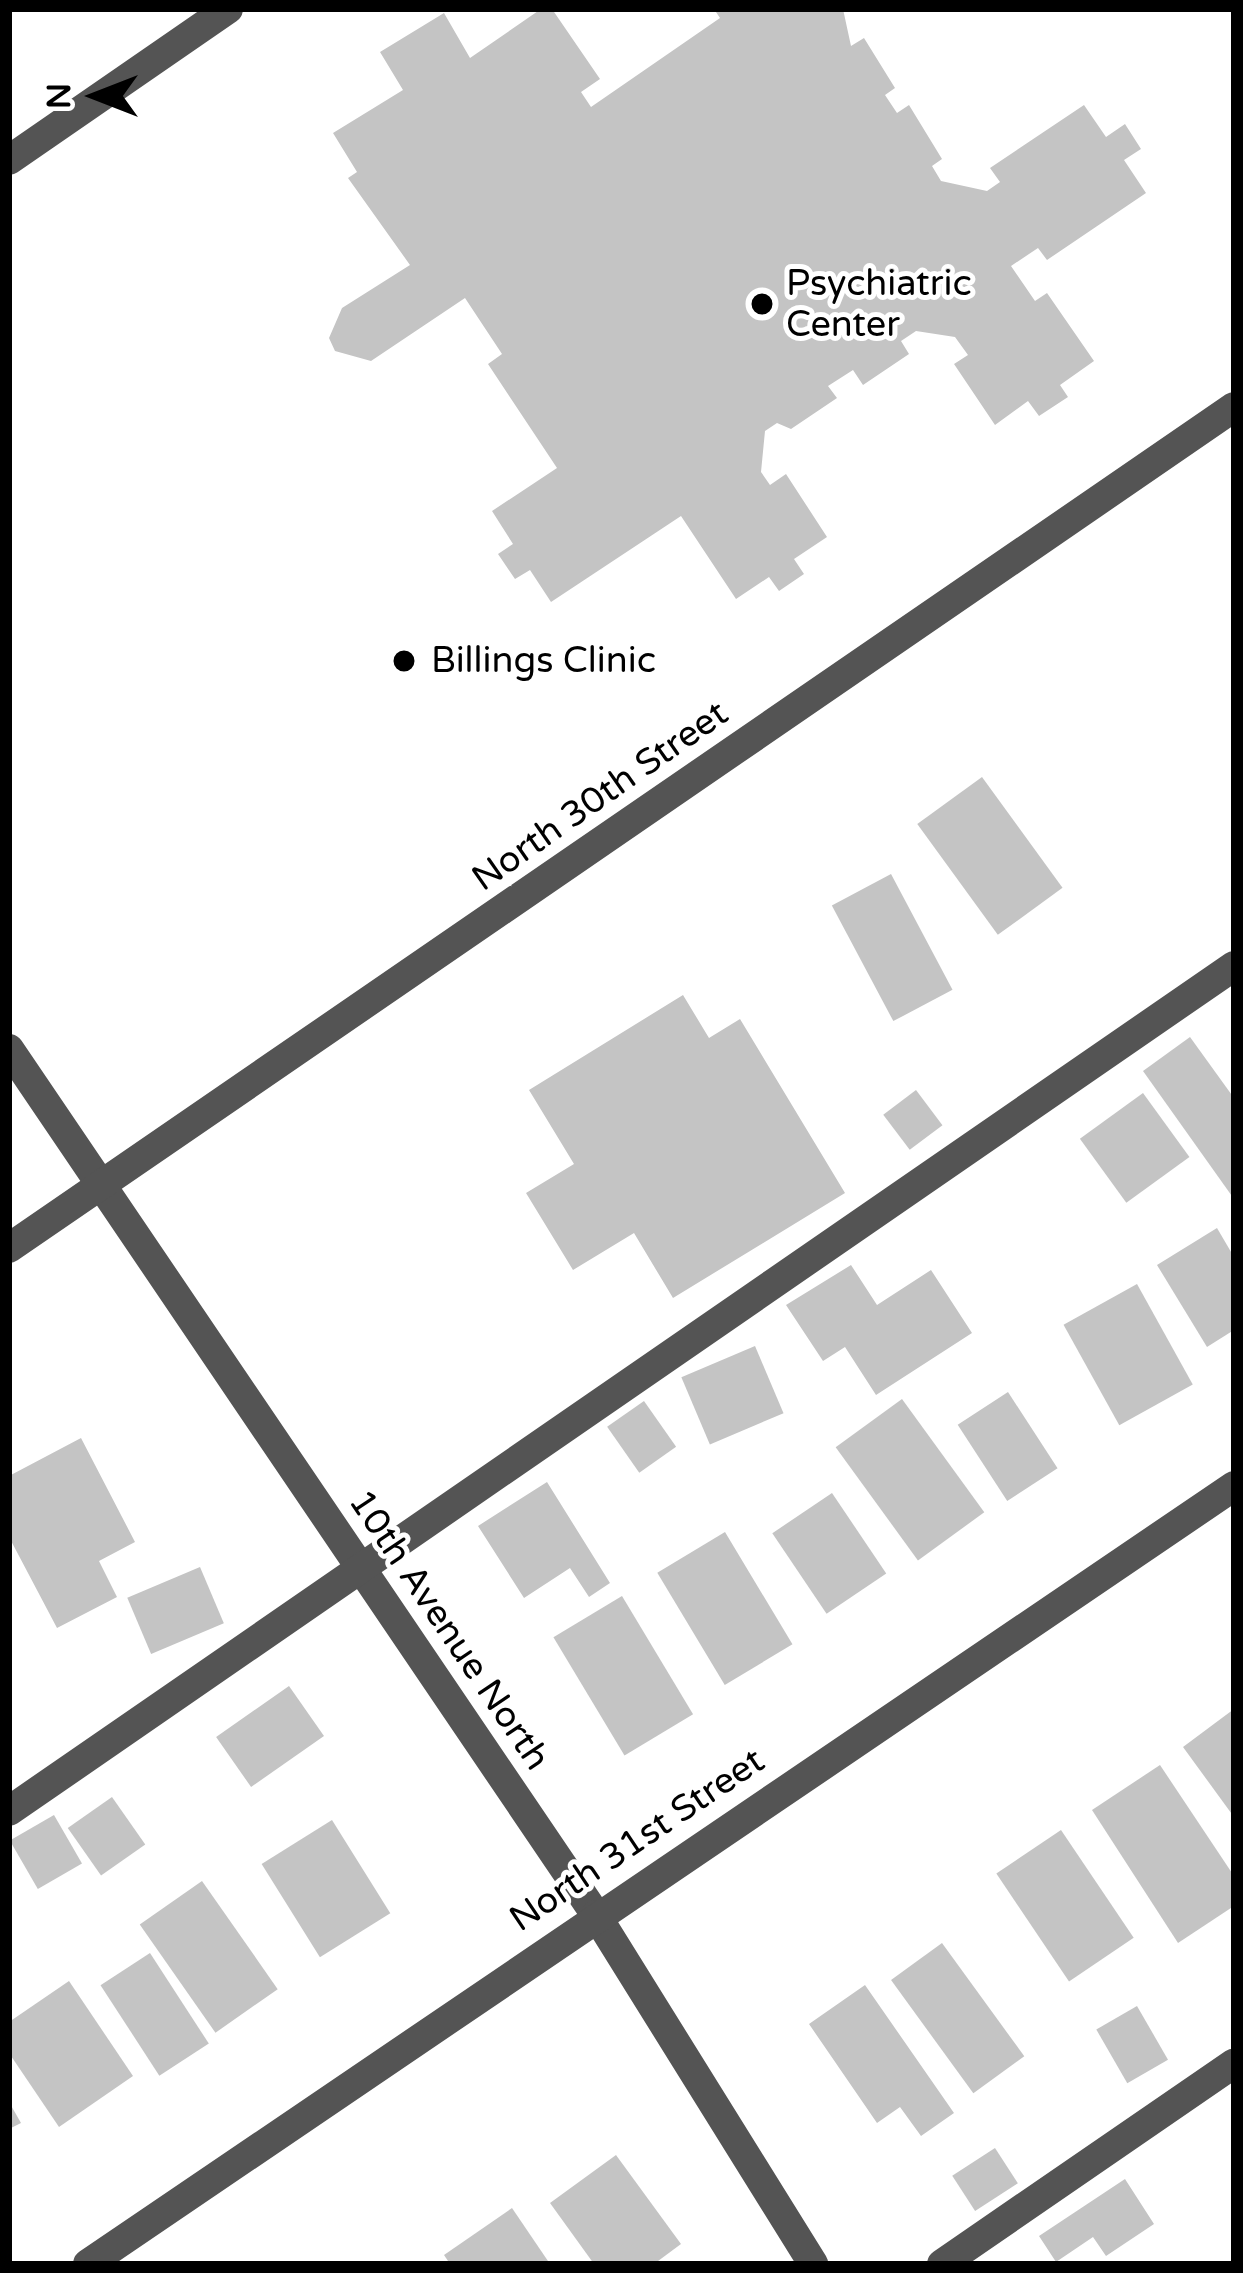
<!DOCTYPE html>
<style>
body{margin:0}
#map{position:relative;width:1243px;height:2273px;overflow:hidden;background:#fff;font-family:"Varela Round",sans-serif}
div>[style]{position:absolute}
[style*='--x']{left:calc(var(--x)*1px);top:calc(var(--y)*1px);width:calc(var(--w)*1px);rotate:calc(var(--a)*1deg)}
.building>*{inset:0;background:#c4c4c4;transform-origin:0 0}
.minor>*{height:30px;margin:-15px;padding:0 15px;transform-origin:15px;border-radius:15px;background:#545454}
.dots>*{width:33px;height:33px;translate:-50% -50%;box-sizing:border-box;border:6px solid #fff;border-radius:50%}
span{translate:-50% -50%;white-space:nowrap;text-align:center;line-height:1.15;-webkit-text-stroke:10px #fff;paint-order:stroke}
.poi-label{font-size:36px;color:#000}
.left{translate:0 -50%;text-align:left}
.street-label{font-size:36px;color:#000}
.frame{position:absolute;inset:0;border:12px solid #000;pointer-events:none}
.north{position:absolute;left:36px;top:36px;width:120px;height:120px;-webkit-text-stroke:9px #fff;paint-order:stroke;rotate:270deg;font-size:33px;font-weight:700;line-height:48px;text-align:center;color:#000}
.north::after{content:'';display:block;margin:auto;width:42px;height:54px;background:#000;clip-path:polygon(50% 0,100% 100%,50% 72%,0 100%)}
</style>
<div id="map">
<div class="building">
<div style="clip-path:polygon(541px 9px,552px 9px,600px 79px,581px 92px,591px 107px,720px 18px,714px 9px,843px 9px,851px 46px,864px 38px,895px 88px,885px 95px,897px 113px,909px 105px,942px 159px,932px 166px,941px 181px,987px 191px,1000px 182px,990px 168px,1084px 105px,1106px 137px,1125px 124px,1141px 149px,1124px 160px,1146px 193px,1047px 260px,1038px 248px,1011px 266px,1035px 301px,1047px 293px,1094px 361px,1060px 385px,1068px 397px,1039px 416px,1028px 401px,995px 425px,954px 364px,968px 355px,955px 337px,916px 331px,901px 341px,909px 354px,863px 385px,853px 370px,828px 386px,837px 398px,791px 429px,777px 423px,765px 431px,761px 472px,770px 485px,786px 474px,827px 537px,794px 559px,804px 574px,779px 591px,769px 577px,736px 599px,681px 516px,551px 602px,530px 570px,515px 579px,498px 554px,513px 544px,492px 511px,557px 468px,488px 364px,502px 354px,465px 298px,371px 361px,335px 351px,329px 338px,342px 308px,410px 265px,348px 178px,357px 172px,333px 133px,403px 90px,380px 52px,444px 13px,470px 58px)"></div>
<div style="left:982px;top:777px;width:137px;height:80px;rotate:54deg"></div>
<div style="left:891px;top:874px;width:131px;height:67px;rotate:62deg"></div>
<div style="clip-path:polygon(683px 995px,709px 1038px,740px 1019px,845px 1193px,673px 1298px,634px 1233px,573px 1270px,526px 1193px,574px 1164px,529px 1090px)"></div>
<div style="clip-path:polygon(1190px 1037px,1234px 1098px,1234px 1199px,1143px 1071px)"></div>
<div style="left:916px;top:1090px;width:44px;height:41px;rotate:53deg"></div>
<div style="left:1143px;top:1093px;width:79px;height:78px;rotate:54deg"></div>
<div style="clip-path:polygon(1217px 1228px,1234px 1257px,1234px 1330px,1207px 1347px,1157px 1265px)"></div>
<div style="clip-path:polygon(851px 1265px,877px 1305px,931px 1270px,972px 1333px,876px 1395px,845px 1347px,823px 1361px,786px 1305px)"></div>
<div style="left:1137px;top:1284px;width:115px;height:84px;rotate:61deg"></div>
<div style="left:755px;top:1346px;width:73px;height:80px;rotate:67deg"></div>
<div style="left:1008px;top:1392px;width:91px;height:60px;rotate:57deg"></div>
<div style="left:902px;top:1399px;width:140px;height:82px;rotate:54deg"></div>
<div style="left:644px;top:1401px;width:56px;height:45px;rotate:55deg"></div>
<div style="clip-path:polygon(81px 1438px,135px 1542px,99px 1561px,117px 1597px,57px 1628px,9px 1537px,9px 1476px)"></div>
<div style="clip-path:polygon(547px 1482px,610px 1583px,589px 1597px,570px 1568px,524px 1598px,478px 1526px)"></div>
<div style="left:832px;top:1493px;width:97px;height:72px;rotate:56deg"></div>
<div style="left:725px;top:1532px;width:131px;height:79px;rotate:59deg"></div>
<div style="left:200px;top:1567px;width:61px;height:79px;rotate:67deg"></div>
<div style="left:622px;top:1596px;width:138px;height:80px;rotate:59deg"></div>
<div style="left:289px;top:1686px;width:61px;height:89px;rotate:55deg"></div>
<div style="clip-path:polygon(1234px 1709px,1234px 1817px,1183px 1747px)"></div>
<div style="clip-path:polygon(1160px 1765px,1234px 1876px,1234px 1906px,1178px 1943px,1092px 1810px)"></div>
<div style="left:112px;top:1797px;width:58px;height:54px;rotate:55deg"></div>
<div style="left:54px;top:1815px;width:56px;height:51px;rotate:60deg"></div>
<div style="left:332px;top:1820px;width:110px;height:83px;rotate:58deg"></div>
<div style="left:1061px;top:1830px;width:130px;height:78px;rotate:56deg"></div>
<div style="left:202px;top:1881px;width:132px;height:76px;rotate:55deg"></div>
<div style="left:942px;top:1943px;width:140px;height:63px;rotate:54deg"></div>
<div style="left:150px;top:1953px;width:108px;height:59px;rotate:57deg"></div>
<div style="clip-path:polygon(69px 1981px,133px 2076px,59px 2127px,9px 2053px,9px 2022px)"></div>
<div style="clip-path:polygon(865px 1985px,954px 2113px,921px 2136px,900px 2107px,877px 2123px,809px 2024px)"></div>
<div style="left:1137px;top:2006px;width:62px;height:47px;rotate:60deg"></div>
<div style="clip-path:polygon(9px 2102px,21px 2123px,9px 2129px)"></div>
<div style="left:995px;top:2148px;width:42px;height:51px;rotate:57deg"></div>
<div style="clip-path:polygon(616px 2155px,681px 2244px,654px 2264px,594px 2264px,550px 2203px)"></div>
<div style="clip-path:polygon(1125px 2179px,1154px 2224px,1106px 2256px,1093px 2237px,1056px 2262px,1039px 2236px)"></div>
<div style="clip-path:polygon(512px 2208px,550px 2264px,450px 2264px,444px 2255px)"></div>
</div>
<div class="minor">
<div style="--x:9;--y:160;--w:266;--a:-34.6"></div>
<div style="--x:9;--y:1049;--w:1046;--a:55.87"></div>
<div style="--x:596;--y:1915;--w:411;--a:58.1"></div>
<div style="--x:9;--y:1248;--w:1486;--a:-34.47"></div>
<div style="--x:9;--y:1811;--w:1488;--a:-34.6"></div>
<div style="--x:88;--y:2264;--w:1385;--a:-34.17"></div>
<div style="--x:942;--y:2264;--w:354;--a:-34.5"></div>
</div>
<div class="dots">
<div style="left:762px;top:304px;background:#000"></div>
<div style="left:404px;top:661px;background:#000"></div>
</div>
<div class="poi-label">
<span class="left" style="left:786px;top:304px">Psychiatric<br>Center</span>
<span class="left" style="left:431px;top:661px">Billings Clinic</span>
</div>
<div class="street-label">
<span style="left:600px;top:796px;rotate:-35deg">North 30th Street</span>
<span style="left:449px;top:1630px;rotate:56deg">10th Avenue North</span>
<span style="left:637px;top:1840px;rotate:-34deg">North 31st Street</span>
</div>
<div class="frame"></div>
<div class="north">N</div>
</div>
